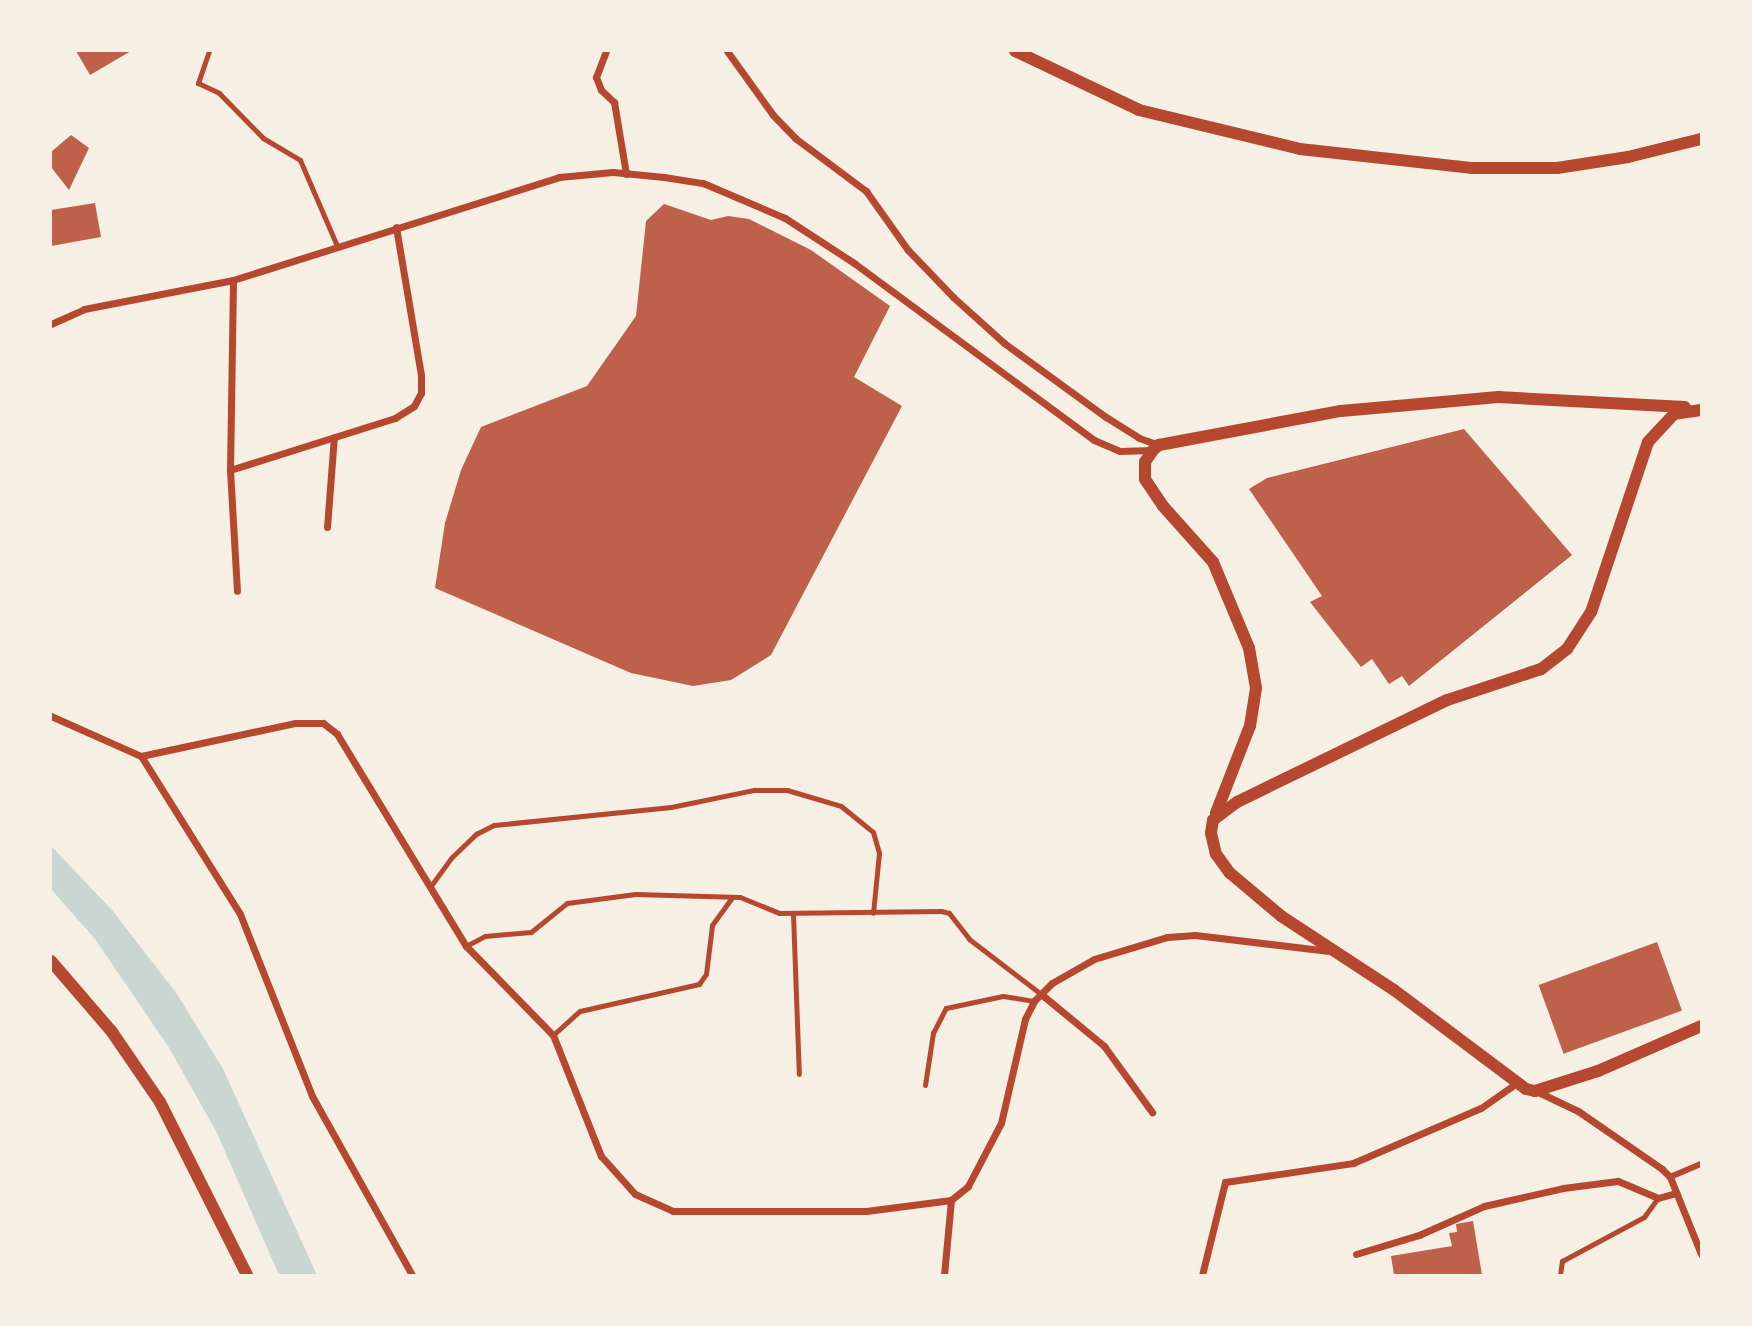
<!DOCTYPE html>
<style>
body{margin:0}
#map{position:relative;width:1752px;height:1326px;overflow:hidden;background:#f6efe4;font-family:"DM Sans",sans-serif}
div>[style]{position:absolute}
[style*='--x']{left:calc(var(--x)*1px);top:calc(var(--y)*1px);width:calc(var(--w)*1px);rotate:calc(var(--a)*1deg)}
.water>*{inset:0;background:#c9d6d2}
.building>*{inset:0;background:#bf614a;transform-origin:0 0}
.service>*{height:5px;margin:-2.5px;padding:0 2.5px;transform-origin:2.5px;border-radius:2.5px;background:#b5482f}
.pedestrian>*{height:6px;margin:-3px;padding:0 3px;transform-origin:3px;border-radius:3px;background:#b5482f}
.minor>*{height:7px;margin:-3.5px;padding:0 3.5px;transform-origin:3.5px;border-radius:3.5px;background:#b5482f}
.tertiary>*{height:12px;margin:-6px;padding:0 6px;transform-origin:6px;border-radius:6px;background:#b5482f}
span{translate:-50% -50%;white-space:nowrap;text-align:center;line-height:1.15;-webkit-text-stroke:5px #f6efe4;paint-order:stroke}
.frame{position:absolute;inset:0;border:52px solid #f6efe4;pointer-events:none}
</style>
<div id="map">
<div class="water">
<div style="clip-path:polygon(51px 846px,112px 910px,177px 994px,223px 1069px,317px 1275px,279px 1275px,216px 1131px,168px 1046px,95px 939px,51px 889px)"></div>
</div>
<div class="building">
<div style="clip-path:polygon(76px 51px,131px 51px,90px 75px)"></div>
<div style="clip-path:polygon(71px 135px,89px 148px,69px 190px,51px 167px,51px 152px)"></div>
<div style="clip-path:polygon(95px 203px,101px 237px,51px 246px,51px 210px)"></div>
<div style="clip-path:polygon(664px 204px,711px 220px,728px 216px,749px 219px,811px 250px,890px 306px,854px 377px,902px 406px,771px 655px,731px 680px,693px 686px,631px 673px,435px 588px,445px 523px,461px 470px,481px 427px,587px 386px,636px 316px,646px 221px)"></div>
<div style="clip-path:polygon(1464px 429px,1572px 555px,1409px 686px,1402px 676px,1389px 684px,1372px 659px,1361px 667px,1310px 602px,1322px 596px,1249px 489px,1267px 478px)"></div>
<div style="left:1657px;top:942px;width:73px;height:126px;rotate:70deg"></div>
<div style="clip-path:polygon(1473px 1221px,1482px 1275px,1394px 1275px,1391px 1256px,1452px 1246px,1449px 1233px,1457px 1232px,1456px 1224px)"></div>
</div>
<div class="service">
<div style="--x:209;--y:51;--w:34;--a:109"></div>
<div style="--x:198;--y:83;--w:23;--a:25"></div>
<div style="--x:219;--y:93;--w:63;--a:45.6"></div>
<div style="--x:263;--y:138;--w:43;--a:30.7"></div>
<div style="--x:300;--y:160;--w:94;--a:66.7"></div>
<div style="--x:430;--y:887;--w:36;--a:-54"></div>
<div style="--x:451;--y:858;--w:35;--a:-44"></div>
<div style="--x:476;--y:834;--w:20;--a:-27"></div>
<div style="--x:494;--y:825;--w:178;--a:-5.8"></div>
<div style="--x:671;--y:807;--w:85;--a:-11.6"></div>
<div style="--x:754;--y:790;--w:33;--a:0"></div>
<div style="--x:787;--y:790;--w:56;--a:16.5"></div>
<div style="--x:841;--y:806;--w:41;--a:39.1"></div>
<div style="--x:873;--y:832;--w:22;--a:74"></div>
<div style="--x:879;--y:853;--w:60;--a:95.7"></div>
<div style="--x:793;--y:914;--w:160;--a:87.9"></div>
<div style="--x:466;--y:946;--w:21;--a:-28"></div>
<div style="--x:485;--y:936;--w:46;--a:-5"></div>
<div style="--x:531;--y:932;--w:46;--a:-38.9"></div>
<div style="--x:567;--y:903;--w:69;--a:-7.5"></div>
<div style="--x:635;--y:894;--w:105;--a:1.6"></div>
<div style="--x:740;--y:897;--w:42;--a:22.3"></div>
<div style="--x:779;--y:913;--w:162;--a:-0.7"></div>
<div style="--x:941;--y:911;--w:8;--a:14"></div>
<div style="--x:949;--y:913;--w:33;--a:52"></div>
<div style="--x:969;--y:939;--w:91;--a:37.4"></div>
<div style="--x:553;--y:1035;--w:36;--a:-42"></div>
<div style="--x:580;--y:1011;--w:122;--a:-12.8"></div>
<div style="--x:699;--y:984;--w:12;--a:-55"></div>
<div style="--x:706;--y:974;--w:49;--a:-83"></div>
<div style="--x:712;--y:925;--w:34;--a:-54"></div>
<div style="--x:925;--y:1085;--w:53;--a:-81.3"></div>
<div style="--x:933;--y:1033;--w:28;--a:-63"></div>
<div style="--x:946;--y:1008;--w:58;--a:-11.9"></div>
<div style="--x:1003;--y:996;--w:31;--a:9"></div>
<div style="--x:1560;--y:1275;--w:14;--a:-82"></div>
<div style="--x:1562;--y:1261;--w:93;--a:-28.2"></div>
<div style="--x:1644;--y:1217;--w:24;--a:-54"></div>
</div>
<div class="pedestrian">
<div style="--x:1670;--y:1177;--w:34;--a:-23"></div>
</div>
<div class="minor">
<div style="--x:606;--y:51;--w:28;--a:111"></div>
<div style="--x:596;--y:77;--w:14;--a:69"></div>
<div style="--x:601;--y:90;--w:18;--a:43"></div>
<div style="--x:614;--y:102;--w:73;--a:80.5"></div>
<div style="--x:727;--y:51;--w:79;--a:54.3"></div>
<div style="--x:773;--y:115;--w:32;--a:46"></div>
<div style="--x:795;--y:138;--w:89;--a:36.7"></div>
<div style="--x:866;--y:191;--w:72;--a:54.6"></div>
<div style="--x:908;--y:250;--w:65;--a:46.2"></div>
<div style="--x:953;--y:297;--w:69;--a:42"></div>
<div style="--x:1004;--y:343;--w:126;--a:36"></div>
<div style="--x:1106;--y:417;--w:39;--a:32"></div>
<div style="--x:1139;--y:438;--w:21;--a:19"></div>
<div style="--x:233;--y:280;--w:190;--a:90.9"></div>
<div style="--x:230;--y:470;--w:121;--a:86.7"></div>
<div style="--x:51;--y:324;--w:36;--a:-24"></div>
<div style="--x:84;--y:309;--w:152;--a:-11"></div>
<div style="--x:233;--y:280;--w:342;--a:-17.5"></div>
<div style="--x:559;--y:177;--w:54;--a:-5.3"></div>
<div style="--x:613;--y:172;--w:51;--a:5.6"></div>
<div style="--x:664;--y:177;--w:39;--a:9"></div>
<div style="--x:703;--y:183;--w:89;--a:23.1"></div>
<div style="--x:785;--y:218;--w:82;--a:33.1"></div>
<div style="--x:854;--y:263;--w:298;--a:36.4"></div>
<div style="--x:1094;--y:440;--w:28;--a:23"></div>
<div style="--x:1120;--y:451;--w:32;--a:-2"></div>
<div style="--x:230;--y:470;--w:173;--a:-17.5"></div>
<div style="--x:395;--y:418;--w:22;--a:-32"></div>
<div style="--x:414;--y:406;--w:15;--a:-62"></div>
<div style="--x:421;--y:393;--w:18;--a:-90"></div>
<div style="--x:421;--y:375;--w:150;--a:-99.6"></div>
<div style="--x:327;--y:527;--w:90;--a:-85.6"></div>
<div style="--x:51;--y:716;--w:98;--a:24"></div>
<div style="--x:141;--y:756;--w:186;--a:57.9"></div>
<div style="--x:240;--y:914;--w:196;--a:68.4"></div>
<div style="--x:312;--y:1096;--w:205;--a:60.8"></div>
<div style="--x:141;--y:756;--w:157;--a:-12.1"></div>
<div style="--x:295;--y:723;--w:28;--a:0"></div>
<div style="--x:323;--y:723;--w:18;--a:38"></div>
<div style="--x:337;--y:734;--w:248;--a:58.7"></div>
<div style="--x:466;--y:946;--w:124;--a:45.7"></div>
<div style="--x:553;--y:1035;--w:130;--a:68.4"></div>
<div style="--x:601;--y:1156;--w:51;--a:48.2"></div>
<div style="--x:635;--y:1194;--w:42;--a:24.1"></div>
<div style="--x:673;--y:1211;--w:193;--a:0"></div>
<div style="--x:866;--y:1211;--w:86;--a:-7.4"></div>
<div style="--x:951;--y:1200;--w:22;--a:-39"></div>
<div style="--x:968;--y:1186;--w:71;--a:-62.4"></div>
<div style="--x:1001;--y:1123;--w:107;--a:-77"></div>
<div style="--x:1025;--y:1019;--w:20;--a:-63"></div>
<div style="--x:1034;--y:1001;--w:25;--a:-45"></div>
<div style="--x:1052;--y:983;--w:48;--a:-29.7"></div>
<div style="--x:1094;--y:959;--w:76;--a:-16.8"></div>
<div style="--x:1167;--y:937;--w:28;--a:-4"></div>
<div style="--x:1195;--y:935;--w:135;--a:6.8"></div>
<div style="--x:1041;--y:994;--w:82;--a:39.5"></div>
<div style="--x:1104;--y:1046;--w:82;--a:54"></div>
<div style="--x:1536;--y:1091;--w:47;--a:25.5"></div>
<div style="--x:1578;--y:1111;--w:102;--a:34.6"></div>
<div style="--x:1662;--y:1169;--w:11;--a:45"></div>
<div style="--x:1670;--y:1177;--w:83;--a:68.1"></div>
<div style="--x:1356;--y:1254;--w:66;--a:-16.8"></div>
<div style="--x:1419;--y:1235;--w:71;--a:-24"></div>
<div style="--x:1484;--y:1206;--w:81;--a:-12.8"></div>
<div style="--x:1563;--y:1188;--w:55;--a:-7.3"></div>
<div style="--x:1618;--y:1181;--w:43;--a:23"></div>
<div style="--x:1658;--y:1198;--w:19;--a:-16"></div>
<div style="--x:944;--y:1275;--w:75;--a:-84.7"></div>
<div style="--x:1202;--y:1275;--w:96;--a:-76.1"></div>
<div style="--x:1225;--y:1182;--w:129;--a:-8.4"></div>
<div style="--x:1353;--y:1163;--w:139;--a:-23.3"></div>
<div style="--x:1481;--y:1108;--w:42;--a:-35.2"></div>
</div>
<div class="tertiary">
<div style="--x:1015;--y:51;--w:137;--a:25.4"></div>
<div style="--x:1139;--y:110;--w:166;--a:13.6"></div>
<div style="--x:1300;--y:149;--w:172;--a:6.3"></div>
<div style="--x:1471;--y:168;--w:86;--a:0"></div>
<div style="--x:1557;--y:168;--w:72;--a:-8.8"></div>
<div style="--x:1628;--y:157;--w:75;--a:-13.9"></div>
<div style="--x:1701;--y:410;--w:27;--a:172"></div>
<div style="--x:1674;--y:414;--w:38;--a:133"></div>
<div style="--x:1648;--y:442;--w:179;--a:108.5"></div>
<div style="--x:1591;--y:612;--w:44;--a:123"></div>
<div style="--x:1567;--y:649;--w:33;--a:142"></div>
<div style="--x:1541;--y:669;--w:99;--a:161.7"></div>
<div style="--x:1447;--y:700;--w:233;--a:154.1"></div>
<div style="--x:1237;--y:802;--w:30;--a:143"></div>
<div style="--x:1213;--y:820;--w:13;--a:99"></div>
<div style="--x:1211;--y:833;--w:22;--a:77"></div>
<div style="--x:1216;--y:854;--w:24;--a:54"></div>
<div style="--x:1230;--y:873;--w:67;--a:40.1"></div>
<div style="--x:1281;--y:916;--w:135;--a:33.2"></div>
<div style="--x:1394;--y:990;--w:165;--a:36.9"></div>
<div style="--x:1526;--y:1089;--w:9;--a:13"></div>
<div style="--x:1535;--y:1091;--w:66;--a:-17.6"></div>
<div style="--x:1598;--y:1071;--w:112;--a:-23.6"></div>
<div style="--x:1216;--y:813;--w:93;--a:-68.7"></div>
<div style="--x:1250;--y:726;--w:38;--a:-81"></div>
<div style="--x:1256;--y:688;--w:41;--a:-99.9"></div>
<div style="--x:1249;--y:648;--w:93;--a:-112.7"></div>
<div style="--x:1213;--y:562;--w:75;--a:-131.8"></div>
<div style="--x:1163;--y:506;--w:32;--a:-124"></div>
<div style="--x:1145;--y:479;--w:17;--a:-90"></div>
<div style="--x:1145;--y:462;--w:14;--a:-56"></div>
<div style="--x:1153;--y:450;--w:8;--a:-40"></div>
<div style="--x:1159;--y:445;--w:185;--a:-10.6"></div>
<div style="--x:1341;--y:411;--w:158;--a:-5.1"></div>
<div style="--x:1498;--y:397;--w:187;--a:3.1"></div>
<div style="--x:51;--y:961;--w:94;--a:49.3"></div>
<div style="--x:112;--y:1032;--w:85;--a:55.6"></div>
<div style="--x:160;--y:1102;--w:194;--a:63.3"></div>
</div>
<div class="frame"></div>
</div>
